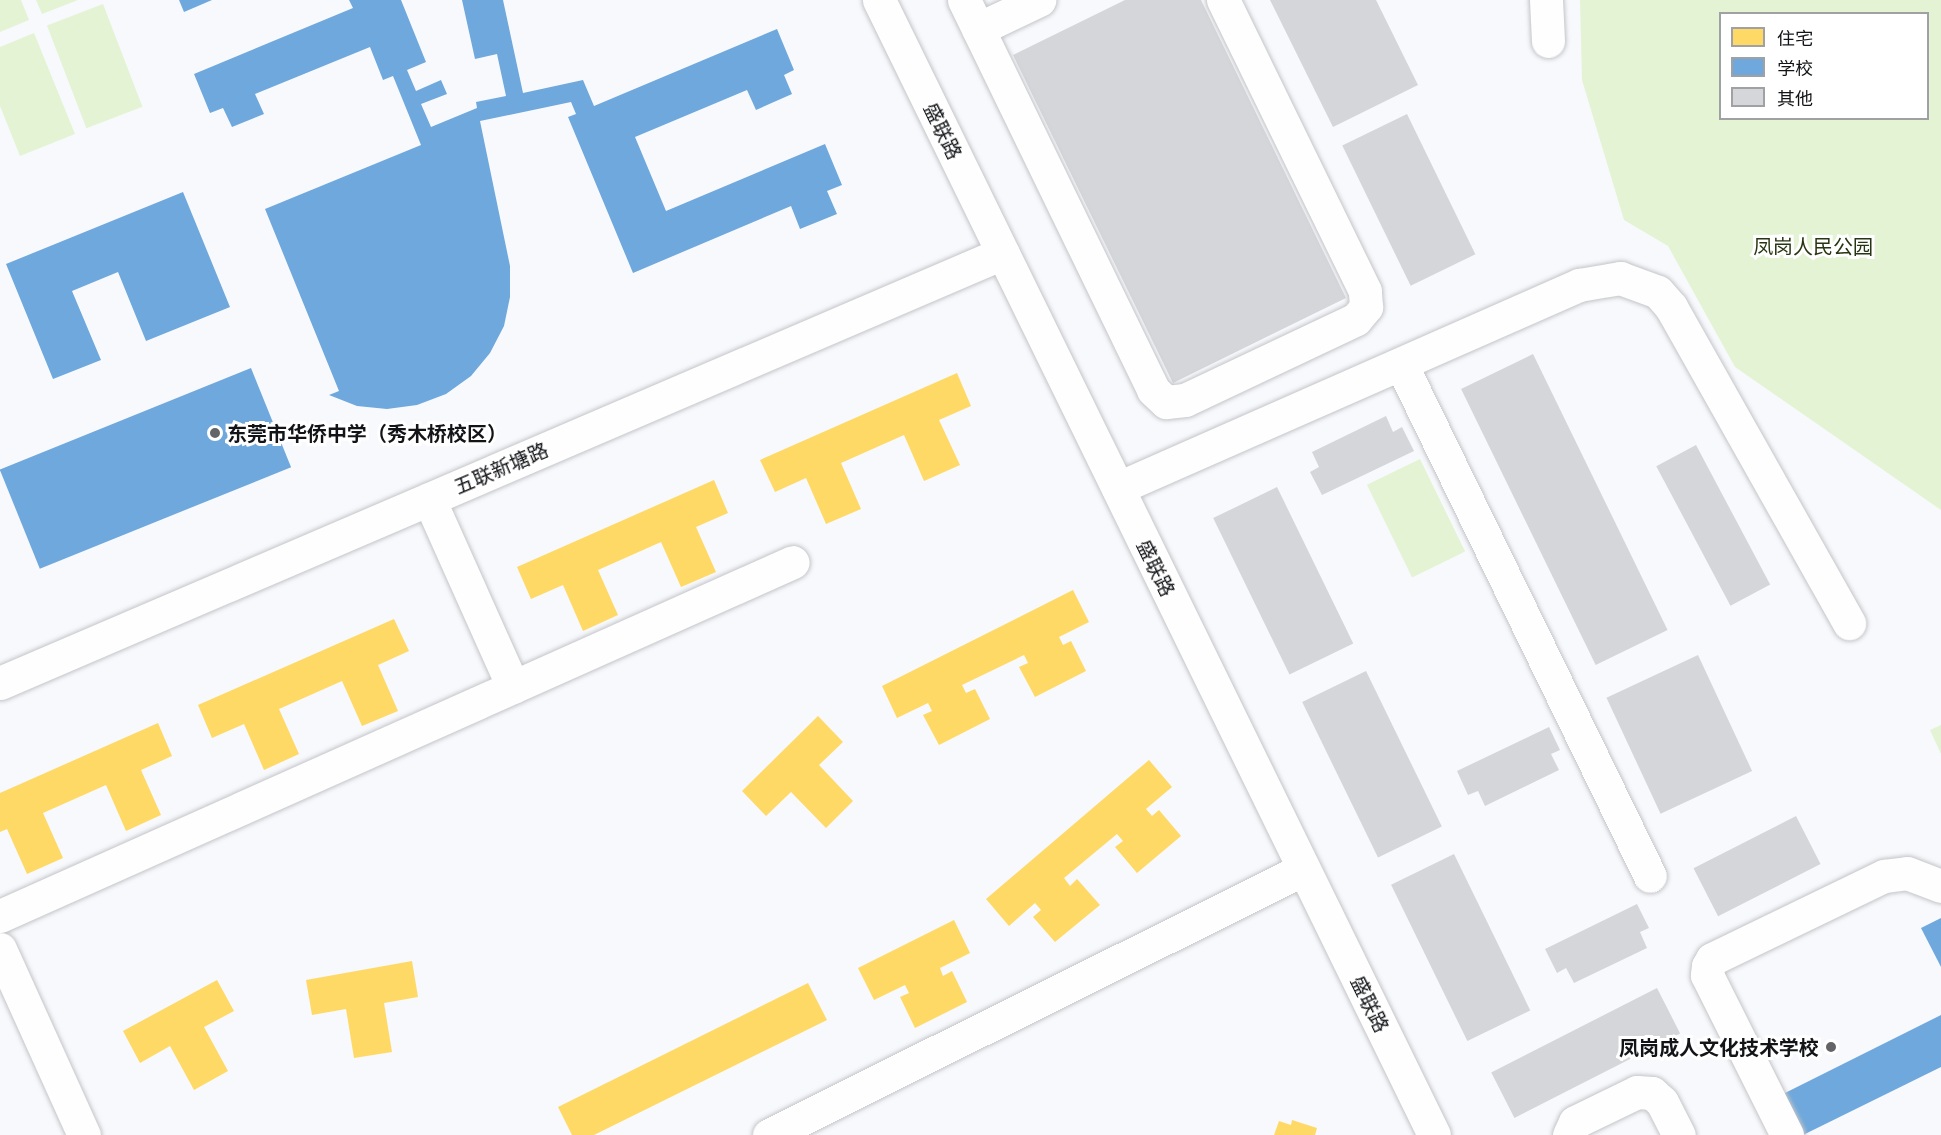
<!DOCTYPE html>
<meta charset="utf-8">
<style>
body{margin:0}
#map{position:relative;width:1941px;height:1135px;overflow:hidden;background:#f7f9fc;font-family:Ubuntu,"Noto Sans SC",sans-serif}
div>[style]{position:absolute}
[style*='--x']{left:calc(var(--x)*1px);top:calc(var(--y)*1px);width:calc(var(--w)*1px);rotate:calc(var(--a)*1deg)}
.green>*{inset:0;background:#e4f3d4;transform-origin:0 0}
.homes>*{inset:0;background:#ffd966}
.schools>*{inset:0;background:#6fa8dc;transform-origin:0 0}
.building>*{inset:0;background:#d4d6d9;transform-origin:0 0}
.roads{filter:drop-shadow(0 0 2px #c4c5c8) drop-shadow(0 0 2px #c4c5c8)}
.minor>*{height:33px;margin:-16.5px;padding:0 16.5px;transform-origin:16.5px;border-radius:16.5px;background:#fefeff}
.dots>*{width:16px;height:16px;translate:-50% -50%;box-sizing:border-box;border:3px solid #fff;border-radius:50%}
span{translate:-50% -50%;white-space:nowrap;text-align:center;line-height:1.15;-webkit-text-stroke:6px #fff;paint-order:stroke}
.street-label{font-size:20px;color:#121417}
.park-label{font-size:20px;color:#283512}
.poi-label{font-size:20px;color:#121417;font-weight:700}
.left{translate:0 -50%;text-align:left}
.right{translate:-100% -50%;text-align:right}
.legend{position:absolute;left:1719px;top:12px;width:210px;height:108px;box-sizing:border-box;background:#fff;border:2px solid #a0a1a2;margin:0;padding:8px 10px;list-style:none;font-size:18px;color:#121417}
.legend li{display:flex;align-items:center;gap:12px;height:30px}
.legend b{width:30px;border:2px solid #a0a1a2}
</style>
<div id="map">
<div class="green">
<div style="clip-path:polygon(0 0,21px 0,29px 20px,0 32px)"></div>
<div style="clip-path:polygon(36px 0,78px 0,42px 14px)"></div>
<div style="clip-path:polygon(evenodd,1580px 0,1941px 0,1941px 510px,1735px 367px,1668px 246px,1624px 220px,1582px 80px,1580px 0,1720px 14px,1928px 14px,1928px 118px,1720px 118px,1720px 14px)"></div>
<div style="left:103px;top:4px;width:110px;height:60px;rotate:69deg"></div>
<div style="clip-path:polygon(34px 33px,75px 134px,20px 156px,0 106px,0 47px)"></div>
<div style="left:1420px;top:459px;width:103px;height:59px;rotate:64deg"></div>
<div style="clip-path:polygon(1941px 725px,1941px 754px,1930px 730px)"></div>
</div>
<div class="homes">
<div style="clip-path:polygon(957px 373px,971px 406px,939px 420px,960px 465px,924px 481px,904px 435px,841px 463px,861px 509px,826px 524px,806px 478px,775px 492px,760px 460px)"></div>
<div style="clip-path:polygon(714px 480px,728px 513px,696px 527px,716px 572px,681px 587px,661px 542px,598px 570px,618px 615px,583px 631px,563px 585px,531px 599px,517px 567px)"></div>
<div style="clip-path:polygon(1073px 590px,1089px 622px,1059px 637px,1063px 645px,1071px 641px,1086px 671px,1035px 697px,1019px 667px,1028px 663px,1024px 655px,962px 685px,966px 693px,975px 689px,990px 719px,939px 745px,923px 715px,932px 711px,928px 703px,897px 718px,882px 686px)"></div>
<div style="clip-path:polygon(394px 619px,409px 651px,378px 665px,398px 711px,362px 726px,342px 681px,279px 709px,299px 754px,264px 770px,244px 724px,212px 738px,198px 705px)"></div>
<div style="clip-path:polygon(818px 716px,843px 742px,819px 765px,853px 801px,826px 828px,791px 792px,766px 816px,742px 791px)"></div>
<div style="clip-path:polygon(158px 723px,172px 756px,141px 770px,161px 815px,126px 831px,106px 785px,43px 813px,63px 858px,27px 874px,7px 829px,0 832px,0 793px)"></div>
<div style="clip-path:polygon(1149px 760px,1172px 787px,1146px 809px,1152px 816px,1159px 810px,1181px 836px,1137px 873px,1115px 847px,1123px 841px,1117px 834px,1064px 878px,1070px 886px,1077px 879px,1100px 905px,1055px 942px,1033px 917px,1041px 910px,1035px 903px,1009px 926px,986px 899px)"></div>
<div style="clip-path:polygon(954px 920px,970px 953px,940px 968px,943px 976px,952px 971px,967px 1002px,915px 1028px,900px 997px,909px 993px,905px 985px,874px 1000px,858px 968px)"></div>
<div style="clip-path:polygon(412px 961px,418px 997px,384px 1003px,392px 1052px,354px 1058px,346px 1009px,312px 1015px,306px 980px)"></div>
<div style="clip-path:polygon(217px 980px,234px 1011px,204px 1027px,228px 1071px,194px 1090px,170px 1046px,140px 1063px,123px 1031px)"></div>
<div style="clip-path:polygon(808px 983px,827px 1020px,594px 1135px,572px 1135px,558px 1107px)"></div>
<div style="clip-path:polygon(1292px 1120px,1317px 1128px,1315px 1135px,1274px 1135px,1279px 1121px,1291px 1125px)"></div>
</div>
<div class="schools">
<div style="clip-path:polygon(179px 0,212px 0,184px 12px)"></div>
<div style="clip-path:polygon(349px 0,401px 0,426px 62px,407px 70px,416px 91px,441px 80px,447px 94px,421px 104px,431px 127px,477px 108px,476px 102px,506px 96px,497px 54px,475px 59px,462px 0,503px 0,523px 93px,583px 80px,594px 106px,777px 29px,794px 70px,784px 75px,792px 94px,756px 110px,747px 90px,635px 137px,666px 211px,825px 144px,842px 185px,827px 191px,837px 214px,800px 229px,791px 206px,633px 273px,568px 117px,576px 114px,571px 102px,480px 121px,510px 266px,510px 297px,504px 326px,490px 353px,471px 376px,446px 394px,417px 405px,387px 409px,357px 406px,329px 395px,339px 391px,265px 209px,421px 145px,393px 76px,383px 80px,370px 47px,255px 94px,264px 114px,232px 127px,223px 108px,210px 113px,194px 74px,353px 8px)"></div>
<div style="clip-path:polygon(183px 192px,230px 307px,146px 341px,118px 272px,72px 291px,101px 360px,53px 379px,6px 264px)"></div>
<div style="left:251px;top:368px;width:107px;height:271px;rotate:68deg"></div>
<div style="clip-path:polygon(1941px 918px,1941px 967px,1921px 928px)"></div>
<div style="clip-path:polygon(1941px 1015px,1941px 1067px,1803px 1135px,1783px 1094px)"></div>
</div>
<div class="building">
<div style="clip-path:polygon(1125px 0,1201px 0,1346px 298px,1173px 383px,1013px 55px)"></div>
<div style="clip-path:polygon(1270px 0,1376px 0,1418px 85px,1333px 127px)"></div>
<div style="left:1407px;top:114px;width:156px;height:72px;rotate:64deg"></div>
<div style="left:1533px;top:354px;width:307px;height:80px;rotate:64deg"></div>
<div style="clip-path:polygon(1386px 416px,1393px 432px,1402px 427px,1414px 451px,1322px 495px,1310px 472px,1319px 467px,1312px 452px)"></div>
<div style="left:1696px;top:445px;width:158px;height:45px;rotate:62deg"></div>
<div style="left:1277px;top:487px;width:174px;height:71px;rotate:64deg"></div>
<div style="left:1698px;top:655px;width:128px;height:101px;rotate:65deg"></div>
<div style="left:1366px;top:671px;width:173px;height:71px;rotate:64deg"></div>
<div style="clip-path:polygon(1549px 727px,1560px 750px,1551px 754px,1559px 770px,1485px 806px,1478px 791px,1468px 795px,1457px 771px)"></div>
<div style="left:1796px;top:816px;width:54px;height:115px;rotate:63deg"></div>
<div style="left:1454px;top:854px;width:174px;height:70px;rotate:64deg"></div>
<div style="clip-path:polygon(1637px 904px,1649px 928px,1640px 932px,1647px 948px,1574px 983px,1566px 968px,1557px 973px,1545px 949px)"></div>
<div style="left:1657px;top:988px;width:51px;height:186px;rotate:63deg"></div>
</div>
<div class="roads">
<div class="minor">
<div style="--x:879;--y:0;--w:1263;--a:63.94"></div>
<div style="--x:964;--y:0;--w:433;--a:64.1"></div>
<div style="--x:1153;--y:390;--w:18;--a:43"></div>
<div style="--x:1166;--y:402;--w:19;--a:-6"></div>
<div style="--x:1185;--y:400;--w:189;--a:-25.3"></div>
<div style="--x:1356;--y:319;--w:16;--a:-50"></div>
<div style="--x:1366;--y:307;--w:16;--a:-94"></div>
<div style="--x:1365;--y:291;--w:324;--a:-116"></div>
<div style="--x:1546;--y:0;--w:41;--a:87.2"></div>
<div style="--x:978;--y:29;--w:68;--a:-25.4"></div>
<div style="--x:1401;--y:364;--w:569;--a:64.07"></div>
<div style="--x:1118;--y:488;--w:504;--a:-23.77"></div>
<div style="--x:1579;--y:285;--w:42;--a:-9.7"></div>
<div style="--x:1620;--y:278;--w:40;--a:20.2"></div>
<div style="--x:1658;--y:292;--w:20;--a:49"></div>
<div style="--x:1671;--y:307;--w:363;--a:60.6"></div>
<div style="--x:429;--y:499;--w:206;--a:65.9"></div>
<div style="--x:0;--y:683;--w:1091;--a:-23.21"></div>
<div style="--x:0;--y:916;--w:868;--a:-24.06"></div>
<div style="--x:0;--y:949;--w:204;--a:65.7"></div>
<div style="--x:769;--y:1135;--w:597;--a:-26.44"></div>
<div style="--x:1569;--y:1135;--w:14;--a:-65"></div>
<div style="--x:1575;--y:1122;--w:69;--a:-25.8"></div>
<div style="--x:1637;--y:1092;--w:15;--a:4"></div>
<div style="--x:1652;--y:1093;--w:13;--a:42"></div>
<div style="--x:1662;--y:1102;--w:37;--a:63"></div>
<div style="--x:1787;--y:1135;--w:179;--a:-116.6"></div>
<div style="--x:1707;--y:975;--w:9;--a:-84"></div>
<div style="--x:1708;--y:966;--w:8;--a:-60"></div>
<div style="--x:1712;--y:959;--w:191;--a:-25.8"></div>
<div style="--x:1884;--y:876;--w:23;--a:-7"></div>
<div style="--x:1907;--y:873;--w:36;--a:21"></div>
</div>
</div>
<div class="dots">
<div style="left:215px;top:433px;background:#626467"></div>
<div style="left:1831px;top:1047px;background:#626467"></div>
</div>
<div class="street-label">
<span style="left:943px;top:131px;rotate:64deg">盛联路</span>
<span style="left:501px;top:468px;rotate:-23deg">五联新塘路</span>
<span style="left:1156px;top:568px;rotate:64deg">盛联路</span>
<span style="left:1370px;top:1004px;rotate:64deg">盛联路</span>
</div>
<div class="park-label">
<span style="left:1813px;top:246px">凤岗人民公园</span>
</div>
<div class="poi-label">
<span class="left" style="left:227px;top:433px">东莞市华侨中学（秀木桥校区）</span>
<span class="right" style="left:1819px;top:1047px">凤岗成人文化技术学校</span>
</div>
<ul class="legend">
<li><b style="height:16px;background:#ffd966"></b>住宅</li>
<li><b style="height:16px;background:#6fa8dc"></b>学校</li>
<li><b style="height:16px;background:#d4d6d9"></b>其他</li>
</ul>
</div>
